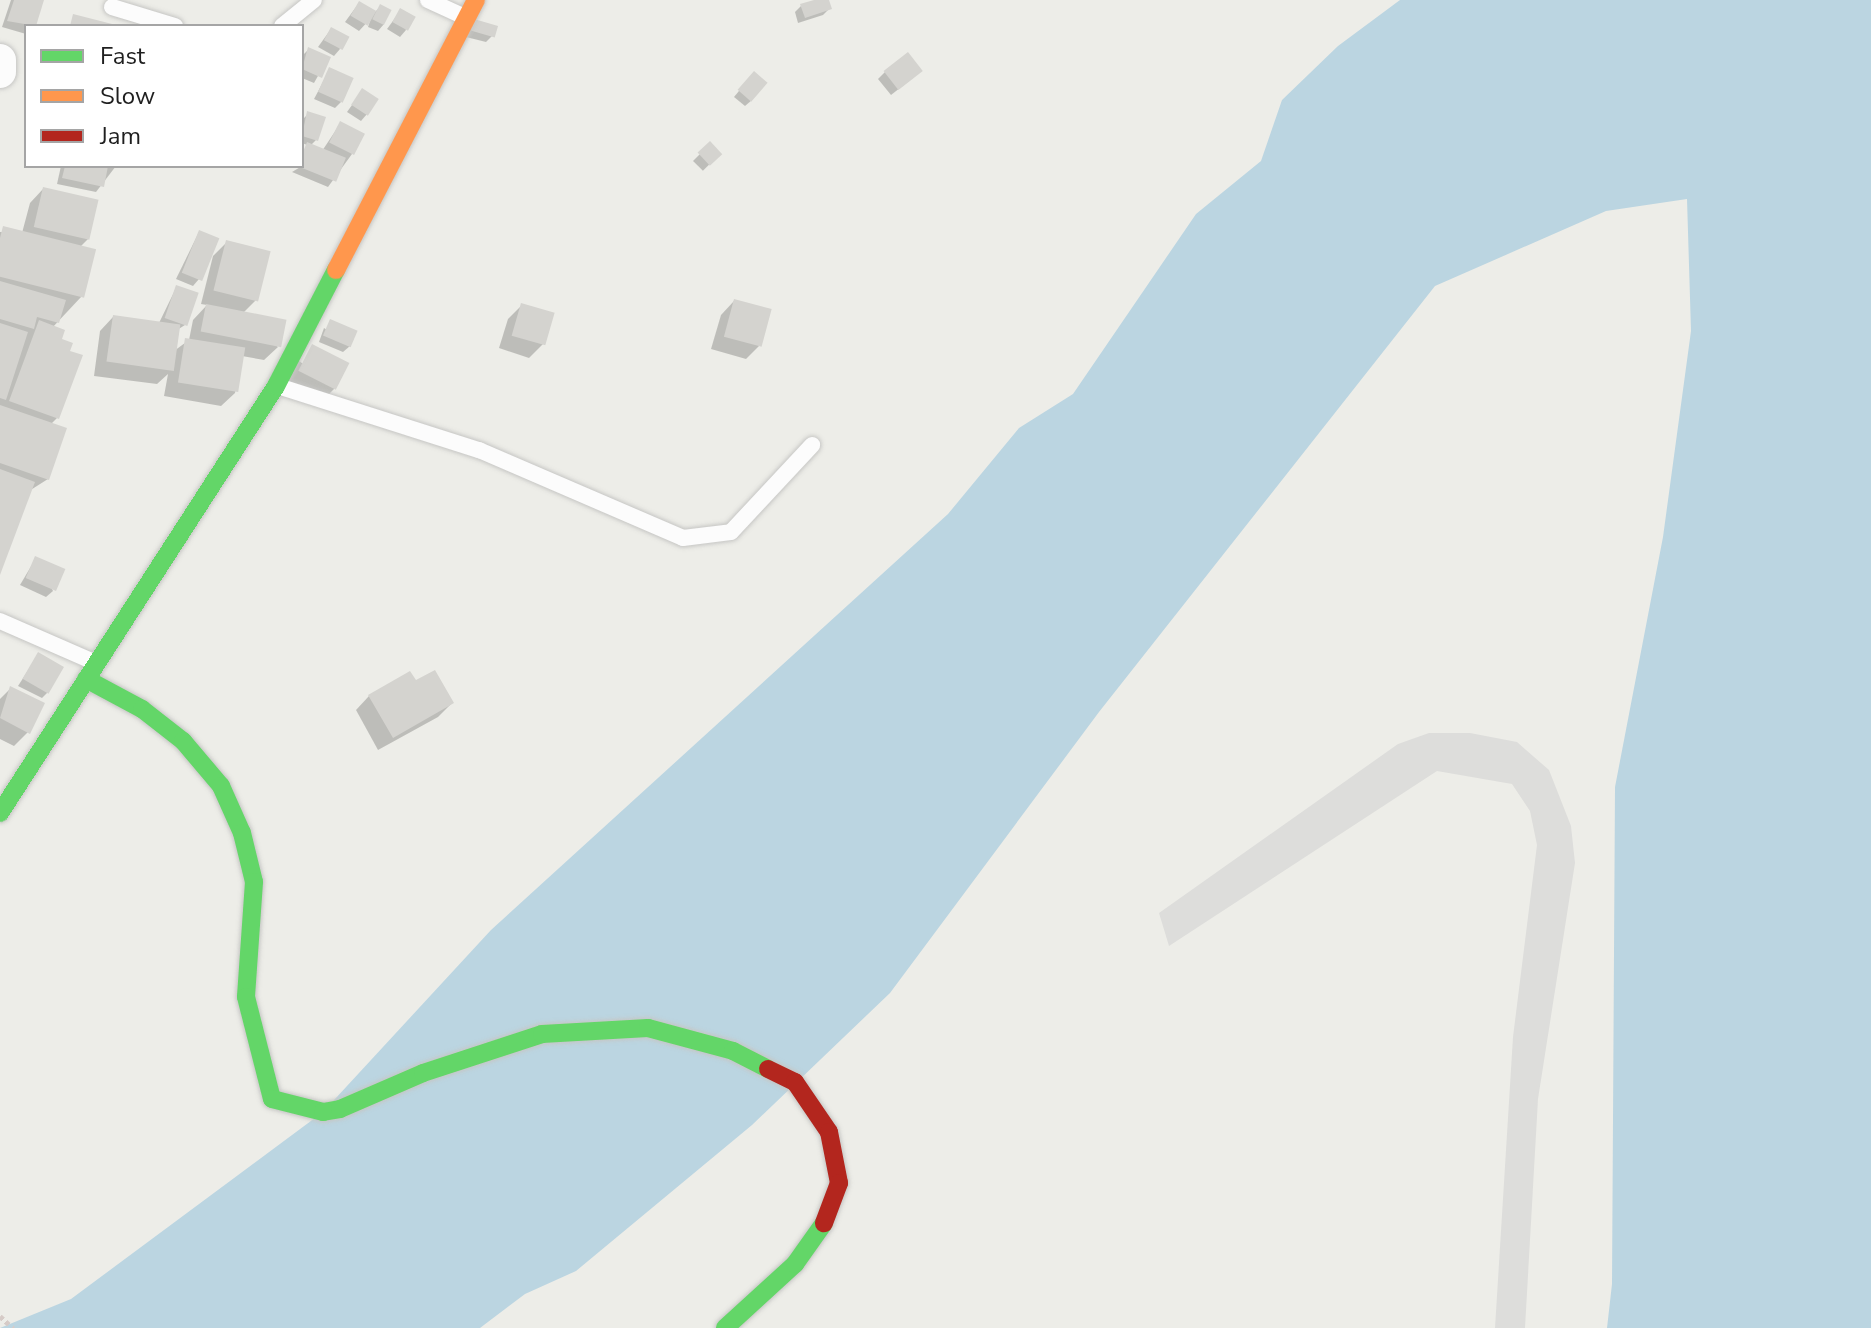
<!DOCTYPE html>
<style>
body{margin:0}
#map{position:relative;width:1871px;height:1328px;overflow:hidden;background:#edede8;font-family:"Nunito Sans",sans-serif}
div>[style]{position:absolute}
[style*='--x']{left:calc(var(--x)*1px);top:calc(var(--y)*1px);width:calc(var(--w)*1px);rotate:calc(var(--a)*1deg)}
.water>*{inset:0;background:#bbd5e1}
.pier>*{inset:0;background:#dddddb}
.shadow>*{inset:0;background:#0003;transform-origin:0 0}
.building>*{inset:0;background:#d4d3cf;transform-origin:0 0}
.path>*{height:5px;margin-top:-2.5px;transform-origin:0;background:repeating-linear-gradient(90deg,#d6cbc7 0 4px,transparent 0 8px)}
.roads{filter:drop-shadow(0 0 2px #c6c6c4) drop-shadow(0 0 2px #c6c6c4)}
.lane>*{height:16px;margin:-8px;padding:0 8px;transform-origin:8px;border-radius:8px;background:#fcfcfc}
.street>*{height:32px;margin:-16px;padding:0 16px;transform-origin:16px;border-radius:16px;background:#fcfcfc}
.fast>*{height:18px;margin:-9px;padding:0 9px;transform-origin:9px;border-radius:9px;background:#63d668}
.slow>*{height:18px;margin:-9px;padding:0 9px;transform-origin:9px;border-radius:9px;background:#ff974d}
.jam>*{height:18px;margin:-9px;padding:0 9px;transform-origin:9px;border-radius:9px;background:#b3261e}
span{translate:-50% -50%;white-space:nowrap;text-align:center;line-height:1.15;-webkit-text-stroke:7px #fff;paint-order:stroke}
.legend{position:absolute;left:24px;top:24px;width:280px;height:144px;box-sizing:border-box;background:#fff;border:2px solid #a5a5a5;margin:0;padding:10px 14px;list-style:none;font-size:24px;color:#1f1f1f}
.legend li{display:flex;align-items:center;gap:16px;height:40px}
.legend b{width:40px;border:2px solid #a5a5a5}
</style>
<div id="map">
<div class="water">
<div style="clip-path:polygon(1400px 0,1871px 0,1871px 1328px,1607px 1328px,1612px 1284px,1615px 787px,1663px 537px,1691px 331px,1687px 199px,1606px 211px,1435px 286px,1099px 712px,890px 993px,752px 1125px,576px 1271px,525px 1294px,480px 1328px,0 1328px,71px 1299px,323px 1112px,491px 930px,948px 514px,1019px 428px,1073px 394px,1196px 214px,1261px 161px,1282px 100px,1338px 46px)"></div>
</div>
<div class="pier">
<div style="clip-path:polygon(1429px 733px,1470px 733px,1517px 742px,1549px 770px,1571px 826px,1575px 863px,1538px 1099px,1525px 1328px,1495px 1328px,1513px 1037px,1537px 845px,1530px 811px,1512px 784px,1437px 771px,1169px 946px,1159px 913px,1398px 744px)"></div>
</div>
<div class="shadow">
<div style="clip-path:polygon(11px 0,42px 0,26px 34px,2px 27px)"></div>
<div style="clip-path:polygon(827px 0,830px 8px,823px 15px,798px 23px,795px 12px,801px 6px)"></div>
<div style="clip-path:polygon(359px 3px,375px 12px,380px 7px,384px 24px,378px 31px,368px 27px,371px 18px,359px 31px,345px 22px)"></div>
<div style="clip-path:polygon(401px 10px,406px 30px,400px 37px,387px 29px)"></div>
<div style="clip-path:polygon(469px 28px,492px 36px,486px 42px,466px 37px)"></div>
<div style="clip-path:polygon(331px 29px,340px 49px,334px 56px,318px 47px)"></div>
<div style="clip-path:polygon(309px 49px,328px 58px,314px 83px,302px 78px,302px 56px)"></div>
<div style="clip-path:polygon(330px 69px,341px 102px,335px 108px,314px 99px)"></div>
<div style="clip-path:polygon(885px 72px,914px 77px,891px 95px,878px 79px)"></div>
<div style="clip-path:polygon(748px 80px,752px 100px,745px 106px,734px 97px)"></div>
<div style="clip-path:polygon(362px 91px,367px 114px,361px 121px,347px 112px)"></div>
<div style="clip-path:polygon(308px 114px,316px 140px,310px 146px,322px 151px,340px 124px,352px 154px,328px 187px,292px 172px,302px 166px,307px 145px,302px 143px,302px 120px)"></div>
<div style="left:710px;top:144px;width:14px;height:24px;rotate:45deg"></div>
<div style="clip-path:polygon(61px 166px,116px 166px,96px 192px,57px 184px)"></div>
<div style="clip-path:polygon(43px 189px,88px 239px,79px 248px,82px 296px,52px 328px,57px 418px,51px 424px,48px 479px,29px 491px,0 569px,0 232px,22px 233px,30px 203px)"></div>
<div style="clip-path:polygon(199px 232px,199px 279px,193px 286px,176px 279px)"></div>
<div style="clip-path:polygon(227px 242px,256px 300px,243px 313px,278px 347px,264px 360px,242px 356px,235px 393px,221px 406px,164px 396px,168px 374px,157px 384px,94px 376px,100px 331px,113px 317px,159px 323px,176px 288px,185px 325px,177px 330px,174px 351px,189px 340px,193px 320px,207px 305px,201px 304px,213px 256px)"></div>
<div style="clip-path:polygon(734px 301px,760px 345px,746px 359px,711px 349px,721px 315px)"></div>
<div style="clip-path:polygon(522px 305px,543px 344px,529px 358px,499px 348px,508px 319px)"></div>
<div style="clip-path:polygon(324px 328px,350px 346px,343px 352px,319px 342px)"></div>
<div style="clip-path:polygon(298px 360px,335px 388px,321px 402px,287px 385px)"></div>
<div style="clip-path:polygon(36px 558px,53px 591px,46px 597px,20px 585px)"></div>
<div style="clip-path:polygon(38px 655px,48px 692px,42px 698px,18px 686px)"></div>
<div style="clip-path:polygon(11px 688px,28px 732px,14px 746px,0 739px,0 699px)"></div>
<div style="clip-path:polygon(369px 696px,452px 703px,438px 717px,378px 750px,356px 710px)"></div>
</div>
<div class="building">
<div style="clip-path:polygon(14px 0,44px 0,36px 26px,7px 21px)"></div>
<div style="clip-path:polygon(814px 0,829px 0,832px 9px,805px 18px,800px 4px)"></div>
<div style="left:359px;top:1px;width:20px;height:17px;rotate:30deg"></div>
<div style="left:380px;top:4px;width:13px;height:17px;rotate:27deg"></div>
<div style="left:400px;top:8px;width:18px;height:16px;rotate:29deg"></div>
<div style="clip-path:polygon(73px 14px,116px 25px,116px 26px,70px 26px)"></div>
<div style="left:474px;top:19px;width:25px;height:12px;rotate:16deg"></div>
<div style="left:331px;top:27px;width:21px;height:15px;rotate:28deg"></div>
<div style="clip-path:polygon(308px 47px,331px 57px,322px 78px,302px 69px)"></div>
<div style="left:908px;top:52px;width:24px;height:31px;rotate:52deg"></div>
<div style="left:329px;top:67px;width:27px;height:27px;rotate:24deg"></div>
<div style="left:754px;top:71px;width:18px;height:25px;rotate:41deg"></div>
<div style="left:362px;top:88px;width:20px;height:20px;rotate:33deg"></div>
<div style="clip-path:polygon(307px 111px,326px 117px,318px 141px,302px 136px)"></div>
<div style="left:340px;top:121px;width:28px;height:24px;rotate:27deg"></div>
<div style="left:710px;top:141px;width:18px;height:17px;rotate:47deg"></div>
<div style="left:307px;top:142px;width:42px;height:26px;rotate:22deg"></div>
<div style="clip-path:polygon(65px 166px,108px 166px,104px 187px,62px 178px)"></div>
<div style="left:43px;top:187px;width:57px;height:41px;rotate:13deg"></div>
<div style="left:3px;top:226px;width:96px;height:50px;rotate:14deg"></div>
<div style="left:199px;top:230px;width:22px;height:46px;rotate:22deg"></div>
<div style="left:226px;top:240px;width:46px;height:52px;rotate:14deg"></div>
<div style="clip-path:polygon(0 281px,66px 300px,59px 323px,37px 317px,34px 329px,0 319px)"></div>
<div style="left:176px;top:285px;width:24px;height:35px;rotate:19deg"></div>
<div style="left:734px;top:299px;width:39px;height:39px;rotate:15deg"></div>
<div style="left:521px;top:303px;width:35px;height:34px;rotate:16deg"></div>
<div style="left:206px;top:304px;width:82px;height:28px;rotate:11deg"></div>
<div style="left:113px;top:315px;width:68px;height:47px;rotate:8deg"></div>
<div style="left:330px;top:319px;width:30px;height:18px;rotate:23deg"></div>
<div style="clip-path:polygon(39px 320px,65px 330px,62px 339px,73px 343px,70px 351px,83px 355px,59px 419px,9px 401px)"></div>
<div style="clip-path:polygon(0 323px,28px 332px,6px 400px,0 398px)"></div>
<div style="left:185px;top:338px;width:61px;height:45px;rotate:9deg"></div>
<div style="left:312px;top:344px;width:42px;height:30px;rotate:27deg"></div>
<div style="clip-path:polygon(0 405px,67px 428px,49px 480px,0 463px)"></div>
<div style="clip-path:polygon(0 469px,35px 482px,0 575px)"></div>
<div style="left:35px;top:556px;width:33px;height:24px;rotate:23deg"></div>
<div style="left:38px;top:652px;width:30px;height:31px;rotate:30deg"></div>
<div style="clip-path:polygon(435px 670px,454px 703px,393px 738px,368px 695px,410px 671px,416px 680px)"></div>
<div style="clip-path:polygon(10px 686px,45px 703px,30px 734px,0 718px)"></div>
</div>
<div class="path">
<div style="--x:0;--y:1316;--w:18;--a:43"></div>
</div>
<div class="roads">
<div class="lane">
<div style="--x:428;--y:0;--w:41;--a:24.7"></div>
<div style="--x:112;--y:7;--w:66;--a:16.8"></div>
<div style="--x:282;--y:26;--w:41;--a:-39.1"></div>
<div style="--x:278;--y:386;--w:211;--a:17.7"></div>
<div style="--x:479;--y:450;--w:222;--a:23.3"></div>
<div style="--x:683;--y:538;--w:48;--a:-7.1"></div>
<div style="--x:731;--y:532;--w:119;--a:-47"></div>
<div style="--x:0;--y:621;--w:105;--a:23.6"></div>
</div>
<div class="street">
<div style="--x:0;--y:60;--w:12;--a:90"></div>
</div>
<div class="fast">
<div style="--x:86;--y:679;--w:64;--a:28.2"></div>
<div style="--x:142;--y:709;--w:52;--a:38"></div>
<div style="--x:183;--y:741;--w:59;--a:49.8"></div>
<div style="--x:221;--y:786;--w:51;--a:65.9"></div>
<div style="--x:242;--y:833;--w:50;--a:76.2"></div>
<div style="--x:254;--y:882;--w:115;--a:94"></div>
<div style="--x:246;--y:997;--w:105;--a:75.7"></div>
<div style="--x:272;--y:1099;--w:53;--a:14.3"></div>
<div style="--x:323;--y:1112;--w:17;--a:-10"></div>
<div style="--x:340;--y:1109;--w:90;--a:-23.4"></div>
<div style="--x:423;--y:1073;--w:125;--a:-18.1"></div>
<div style="--x:542;--y:1034;--w:106;--a:-3.2"></div>
<div style="--x:648;--y:1028;--w:88;--a:15.1"></div>
<div style="--x:733;--y:1051;--w:39;--a:27"></div>
<div style="--x:0;--y:813;--w:508;--a:-57.12"></div>
<div style="--x:276;--y:386;--w:131;--a:-62.7"></div>
<div style="--x:725;--y:1328;--w:95;--a:-42.4"></div>
<div style="--x:795;--y:1264;--w:50;--a:-54.7"></div>
</div>
<div class="slow">
<div style="--x:336;--y:270;--w:304;--a:-62.6"></div>
</div>
<div class="jam">
<div style="--x:768;--y:1069;--w:30;--a:26"></div>
<div style="--x:795;--y:1082;--w:60;--a:55.8"></div>
<div style="--x:829;--y:1132;--w:52;--a:78.9"></div>
<div style="--x:839;--y:1183;--w:43;--a:110.6"></div>
</div>
</div>
<ul class="legend">
<li><b style="height:10px;background:#63d668"></b>Fast</li>
<li><b style="height:10px;background:#ff974d"></b>Slow</li>
<li><b style="height:10px;background:#b3261e"></b>Jam</li>
</ul>
</div>
